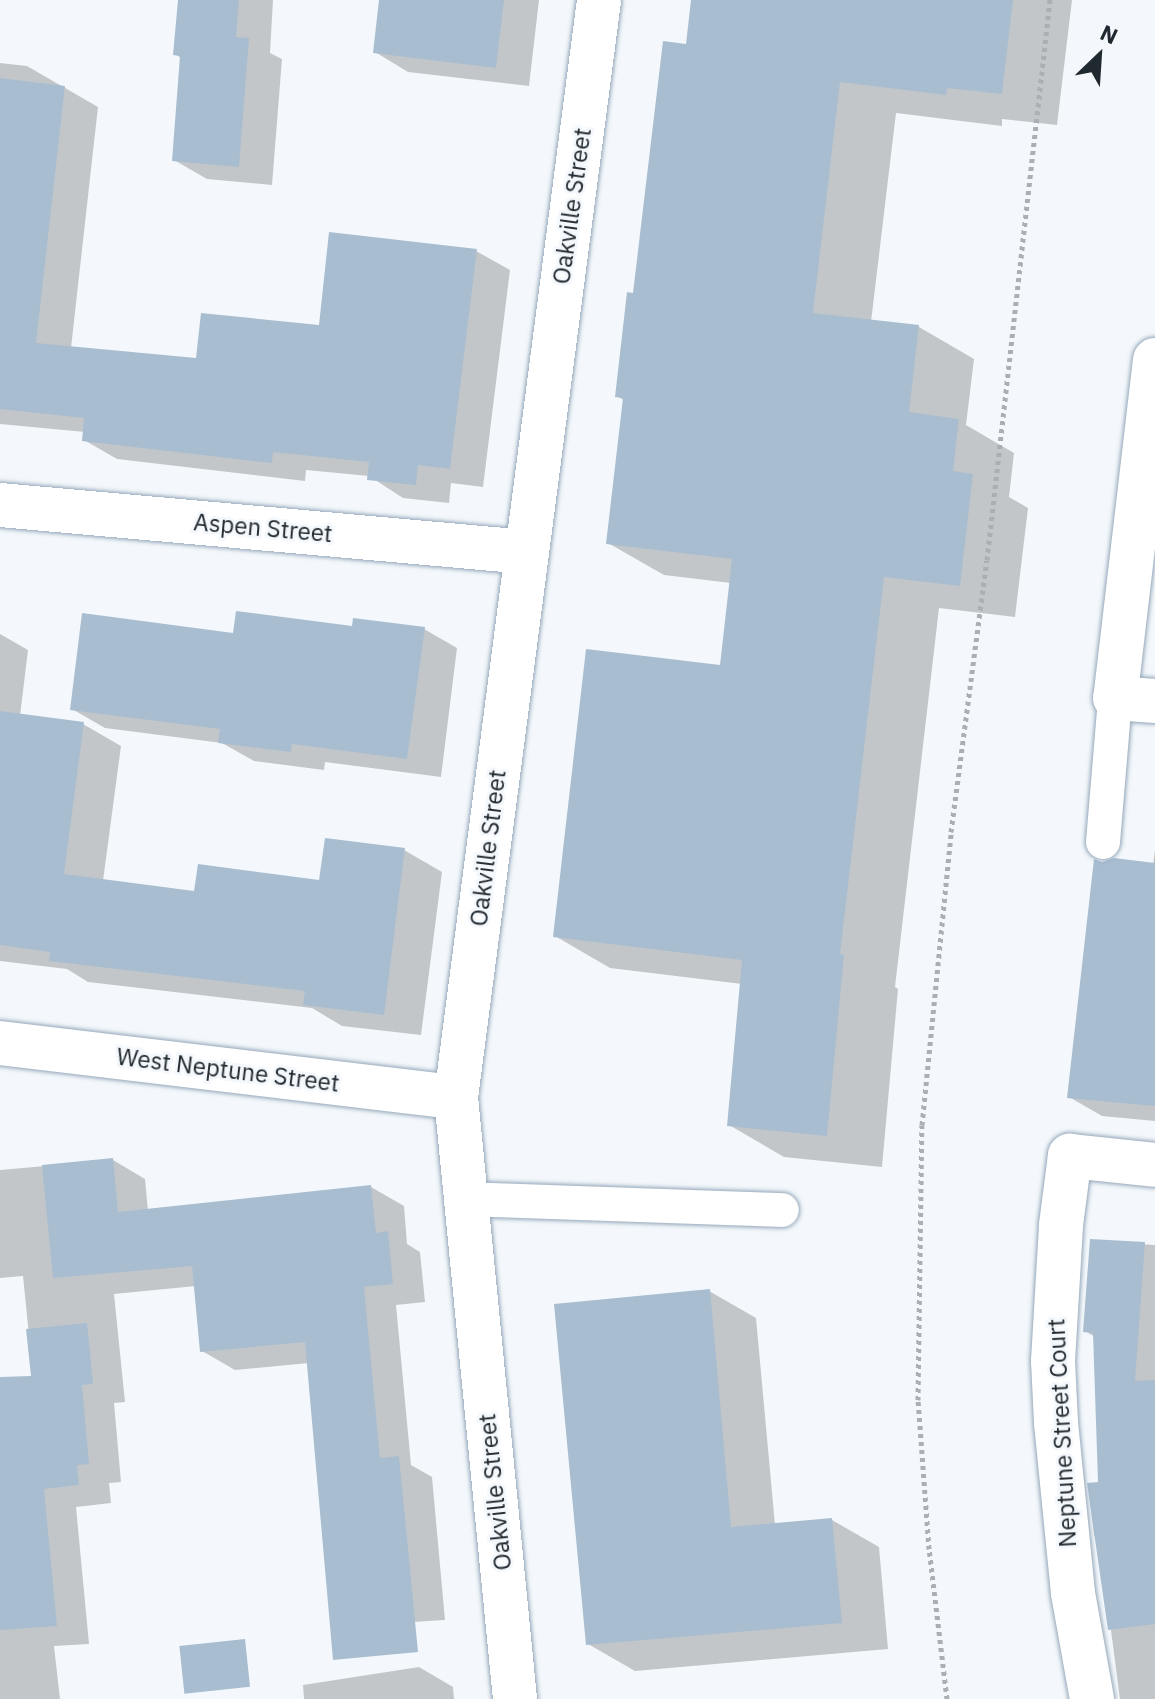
<!DOCTYPE html>
<style>
body{margin:0}
#map{position:relative;width:1155px;height:1699px;overflow:hidden;background:#f4f8fc;font-family:"IBM Plex Sans",sans-serif}
div>[style]{position:absolute}
[style*='--x']{left:calc(var(--x)*1px);top:calc(var(--y)*1px);width:calc(var(--w)*1px);rotate:calc(var(--a)*1deg)}
.shadow>*{inset:0;background:#0003}
.building>*{inset:0;background:#a8bdd0;transform-origin:0 0}
.path>*{height:5px;margin-top:-2.5px;transform-origin:0;background:repeating-linear-gradient(90deg,#aaafb4 0 4px,transparent 0 8px)}
.roads{filter:drop-shadow(0 0 2px #94a8ba) drop-shadow(0 0 2px #94a8ba)}
.service>*{height:34px;margin:-17px;padding:0 17px;transform-origin:17px;border-radius:17px;background:#fff}
.minor>*{height:44px;margin:-22px;padding:0 22px;transform-origin:22px;border-radius:22px;background:#fff}
span{translate:-50% -50%;white-space:nowrap;text-align:center;line-height:1.15;-webkit-text-stroke:6px #f4f8fc;paint-order:stroke}
.street-label{font-size:24px;color:#212930}
.north{position:absolute;left:1059px;top:16px;width:80px;height:80px;-webkit-text-stroke:6px #f4f8fc;paint-order:stroke;rotate:25deg;font-size:22px;font-weight:700;line-height:32px;text-align:center;color:#212930}
.north::after{content:'';display:block;margin:auto;width:28px;height:36px;background:#212930;clip-path:polygon(50% 0,100% 100%,50% 72%,0 100%)}
</style>
<div id="map">
<div class="shadow">
<div style="clip-path:polygon(180px 0,273px 0,270px 53px,282px 59px,272px 185px,207px 179px,174px 160px,181px 58px,175px 54px)"></div>
<div style="clip-path:polygon(381px 0,539px 0,529px 86px,408px 72px,375px 52px)"></div>
<div style="clip-path:polygon(693px 0,1072px 0,1057px 125px,1002px 119px,1002px 126px,896px 113px,871px 322px,919px 327px,974px 359px,966px 425px,1014px 453px,1009px 497px,1028px 508px,1015px 617px,939px 608px,895px 987px,898px 989px,882px 1167px,784px 1157px,729px 1125px,742px 984px,610px 968px,555px 936px,722px 667px,731px 583px,664px 575px,608px 543px,625px 401px,617px 396px,688px 46px)"></div>
<div style="clip-path:polygon(0 63px,27px 66px,98px 107px,71px 348px,198px 360px,321px 327px,476px 251px,510px 270px,483px 487px,451px 483px,449px 503px,403px 498px,369px 476px,306px 470px,305px 481px,117px 459px,84px 440px,85px 432px,0 424px)"></div>
<div style="clip-path:polygon(354px 628px,424px 629px,457px 648px,441px 777px,325px 762px,324px 770px,254px 761px,222px 743px,105px 728px,72px 709px,234px 635px)"></div>
<div style="clip-path:polygon(0 634px,28px 650px,20px 716px,83px 724px,121px 746px,103px 881px,196px 893px,321px 882px,404px 850px,442px 872px,421px 1035px,342px 1026px,312px 1008px,88px 982px,67px 969px,0 961px)"></div>
<div style="clip-path:polygon(1155px 850px,1155px 1121px,1102px 1116px,1069px 1097px,1096px 862px,1153px 865px)"></div>
<div style="clip-path:polygon(113px 1160px,145px 1179px,148px 1211px,371px 1187px,404px 1206px,407px 1244px,420px 1252px,425px 1302px,396px 1305px,411px 1465px,432px 1477px,445px 1620px,364px 1625px,309px 1363px,235px 1370px,202px 1351px,196px 1286px,114px 1294px,125px 1402px,114px 1403px,121px 1482px,109px 1483px,111px 1503px,76px 1507px,89px 1644px,54px 1646px,60px 1699px,0 1699px,0 1399px,35px 1396px,23px 1276px,0 1278px,0 1170px)"></div>
<div style="clip-path:polygon(1092px 1241px,1155px 1245px,1155px 1699px,1120px 1699px,1099px 1539px,1094px 1536px,1089px 1485px,1100px 1483px,1095px 1337px,1085px 1331px)"></div>
<div style="clip-path:polygon(709px 1291px,756px 1318px,775px 1525px,832px 1520px,879px 1547px,888px 1649px,635px 1671px,588px 1644px)"></div>
<div style="clip-path:polygon(419px 1667px,453px 1687px,454px 1699px,304px 1699px,303px 1685px)"></div>
</div>
<div class="building">
<div style="clip-path:polygon(178px 0,239px 0,236px 37px,249px 38px,239px 167px,172px 161px,180px 56px,173px 55px)"></div>
<div style="clip-path:polygon(379px 0,504px 0,496px 68px,373px 53px)"></div>
<div style="clip-path:polygon(691px 0,1013px 0,1002px 94px,947px 88px,946px 95px,840px 82px,813px 313px,919px 325px,909px 412px,959px 419px,953px 471px,973px 474px,960px 586px,884px 577px,840px 954px,844px 955px,827px 1136px,727px 1126px,742px 960px,553px 937px,586px 649px,720px 665px,732px 559px,606px 544px,623px 398px,615px 397px,627px 292px,633px 293px,663px 41px,686px 44px)"></div>
<div style="clip-path:polygon(0 78px,65px 86px,36px 343px,196px 358px,201px 313px,319px 325px,329px 232px,477px 249px,450px 469px,418px 465px,416px 485px,367px 480px,369px 462px,273px 452px,272px 463px,82px 441px,84px 418px,0 409px)"></div>
<div style="clip-path:polygon(236px 611px,352px 626px,353px 618px,425px 627px,407px 759px,292px 744px,291px 752px,218px 743px,220px 729px,70px 710px,82px 613px,233px 633px)"></div>
<div style="clip-path:polygon(0 711px,84px 722px,64px 874px,194px 891px,198px 864px,319px 880px,325px 838px,405px 848px,384px 1015px,303px 1005px,305px 991px,49px 961px,50px 952px,0 945px)"></div>
<div style="clip-path:polygon(1114px 858px,1155px 863px,1155px 1106px,1067px 1098px,1094px 859px,1102px 862px)"></div>
<div style="clip-path:polygon(113px 1158px,118px 1212px,371px 1185px,376px 1233px,388px 1231px,393px 1284px,364px 1287px,380px 1458px,399px 1456px,418px 1652px,333px 1660px,305px 1342px,200px 1352px,192px 1266px,53px 1278px,42px 1165px)"></div>
<div style="clip-path:polygon(1090px 1239px,1145px 1242px,1135px 1381px,1155px 1380px,1155px 1624px,1108px 1630px,1087px 1483px,1098px 1482px,1093px 1333px,1083px 1332px)"></div>
<div style="clip-path:polygon(710px 1289px,731px 1527px,832px 1518px,842px 1623px,586px 1645px,554px 1304px)"></div>
<div style="clip-path:polygon(87px 1323px,93px 1384px,82px 1385px,89px 1464px,77px 1465px,79px 1485px,44px 1489px,57px 1626px,0 1630px,0 1377px,31px 1376px,26px 1329px)"></div>
<div style="left:245px;top:1639px;width:48px;height:66px;rotate:84deg"></div>
</div>
<div class="path">
<div style="--x:947;--y:1699;--w:151;--a:-96.8"></div>
<div style="--x:929;--y:1549;--w:149;--a:-94.2"></div>
<div style="--x:918;--y:1400;--w:275;--a:-89.2"></div>
<div style="--x:922;--y:1125;--w:294;--a:-84.3"></div>
<div style="--x:951;--y:832;--w:274;--a:-82.5"></div>
<div style="--x:987;--y:560;--w:564;--a:-83.58"></div>
</div>
<div class="roads">
<div class="service">
<div style="--x:1103;--y:842;--w:144;--a:-85.2"></div>
<div style="--x:466;--y:1199;--w:316;--a:2"></div>
</div>
<div class="minor">
<div style="--x:1155;--y:360;--w:340;--a:96.7"></div>
<div style="--x:1115;--y:698;--w:40;--a:4.3"></div>
<div style="--x:0;--y:505;--w:529;--a:5.1"></div>
<div style="--x:0;--y:1043;--w:459;--a:6.8"></div>
<div style="--x:515;--y:1699;--w:605;--a:-95.6"></div>
<div style="--x:456;--y:1097;--w:1106;--a:-82.57"></div>
<div style="--x:1092;--y:1699;--w:108;--a:-100.2"></div>
<div style="--x:1073;--y:1593;--w:172;--a:-95.7"></div>
<div style="--x:1056;--y:1422;--w:61;--a:-92.8"></div>
<div style="--x:1053;--y:1361;--w:136;--a:-86.6"></div>
<div style="--x:1061;--y:1225;--w:70;--a:-82.6"></div>
<div style="--x:1070;--y:1156;--w:85;--a:6"></div>
</div>
</div>
<div class="street-label">
<span style="left:572px;top:206px;rotate:-82deg">Oakville Street</span>
<span style="left:263px;top:528px;rotate:5deg">Aspen Street</span>
<span style="left:488px;top:848px;rotate:-83deg">Oakville Street</span>
<span style="left:228px;top:1070px;rotate:7deg">West Neptune Street</span>
<span style="left:1062px;top:1433px;rotate:-93deg">Neptune Street Court</span>
<span style="left:495px;top:1492px;rotate:-96deg">Oakville Street</span>
</div>
<div class="north">N</div>
</div>
